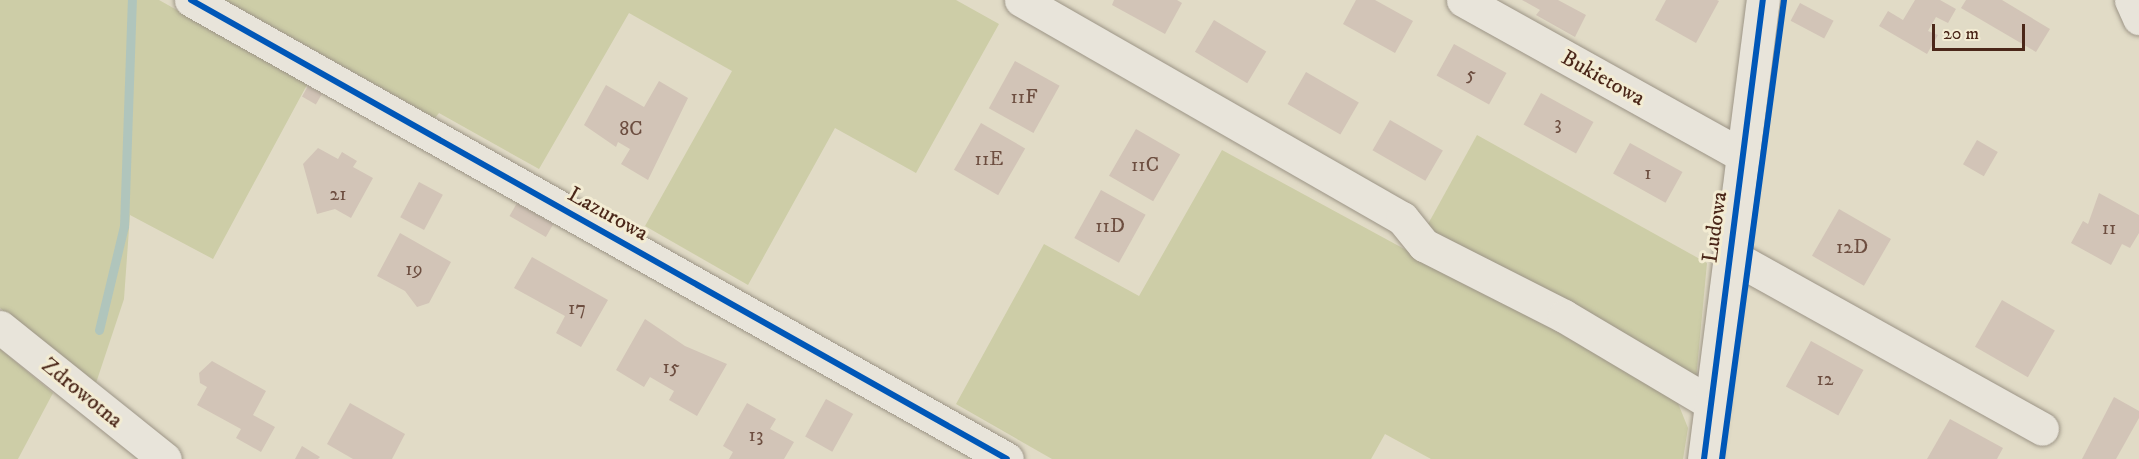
<!DOCTYPE html>
<style>
body{margin:0}
#map{position:relative;width:2139px;height:459px;overflow:hidden;background:#e1dbc6;font-family:"IM FELL DW Pica",serif}
div>[style]{position:absolute}
[style*='--x']{left:calc(var(--x)*1px);top:calc(var(--y)*1px);width:calc(var(--w)*1px);rotate:calc(var(--a)*1deg)}
.green>*{inset:0;background:#cdcda7}
.stream>*{height:9px;margin:-4.5px;padding:0 4.5px;transform-origin:4.5px;border-radius:4.5px;background:#b0c5bc}
.building>*{inset:0;background:#d2c4b7;transform-origin:0 0}
.roads{filter:drop-shadow(0 0 2px #9c9486) drop-shadow(0 0 2px #9c9486)}
.minor>*{height:33px;margin:-16.5px;padding:0 16.5px;transform-origin:16.5px;border-radius:16.5px;background:#e8e4da}
.cycleway>*{height:6px;margin:-3px;padding:0 3px;transform-origin:3px;border-radius:3px;background:#0057b8}
span{translate:-50% -50%;white-space:nowrap;text-align:center;line-height:1.15;-webkit-text-stroke:6px #f3ecd3;paint-order:stroke}
.number-label{font-size:20px;color:#6d4e40}
.number-label span{-webkit-text-stroke-width:0}
.street-label{font-size:22px;color:#4b2719}
.scale{position:absolute;left:1932px;top:24px;width:93px;height:27px;box-sizing:border-box;border:3px solid #4b2719;border-top:0;padding-left:8px;font-size:18px;line-height:21px;white-space:nowrap;color:#4b2719;-webkit-text-stroke:4px #f3ecd3;paint-order:stroke}
</style>
<div id="map">
<div class="green">
<div style="clip-path:polygon(0 0,159px 0,308px 83px,213px 259px,130px 215px,124px 299px,95px 386px,0 308px)"></div>
<div style="clip-path:polygon(225px 0,956px 0,999px 24px,916px 173px,835px 128px,748px 285px,645px 226px,732px 71px,629px 13px,539px 169px,439px 113px,435px 118px)"></div>
<div style="clip-path:polygon(1477px 135px,1707px 263px,1696px 379px,1422px 235px)"></div>
<div style="clip-path:polygon(1222px 150px,1675px 396px,1688px 428px,1683px 459px,1431px 459px,1385px 434px,1371px 459px,1052px 459px,956px 404px,1044px 244px,1139px 296px)"></div>
<div style="clip-path:polygon(0 349px,53px 393px,18px 459px,0 459px)"></div>
</div>
<div class="stream">
<div style="--x:99;--y:330;--w:107;--a:-76.5"></div>
<div style="--x:124;--y:226;--w:226;--a:-88"></div>
</div>
<div class="building">
<div style="clip-path:polygon(1114px 0,1177px 0,1182px 3px,1165px 34px,1112px 5px)"></div>
<div style="clip-path:polygon(1356px 0,1375px 0,1413px 21px,1395px 53px,1343px 24px)"></div>
<div style="clip-path:polygon(1522px 0,1558px 0,1586px 15px,1575px 37px,1536px 15px,1540px 10px)"></div>
<div style="clip-path:polygon(1666px 0,1717px 0,1719px 1px,1696px 43px,1655px 20px)"></div>
<div style="clip-path:polygon(1915px 0,1940px 0,1956px 9px,1948px 23px,1936px 17px,1928px 31px,1938px 35px,1927px 54px,1879px 26px,1888px 11px,1903px 20px)"></div>
<div style="clip-path:polygon(1966px 0,2002px 0,2050px 29px,2036px 52px,1961px 8px)"></div>
<div style="left:1800px;top:3px;width:38px;height:20px;rotate:28deg"></div>
<div style="left:1214px;top:20px;width:61px;height:37px;rotate:31deg"></div>
<div style="left:1454px;top:44px;width:60px;height:36px;rotate:29deg"></div>
<div style="left:1015px;top:61px;width:51px;height:54px;rotate:29deg"></div>
<div style="left:1306px;top:72px;width:61px;height:37px;rotate:30deg"></div>
<div style="clip-path:polygon(659px 81px,688px 98px,648px 180px,621px 164px,630px 149px,618px 142px,616px 147px,584px 125px,606px 85px,644px 107px)"></div>
<div style="left:308px;top:86px;width:16px;height:12px;rotate:30deg"></div>
<div style="left:1541px;top:93px;width:60px;height:36px;rotate:29deg"></div>
<div style="left:1390px;top:120px;width:61px;height:35px;rotate:30deg"></div>
<div style="left:981px;top:123px;width:51px;height:54px;rotate:30deg"></div>
<div style="left:1136px;top:129px;width:51px;height:54px;rotate:30deg"></div>
<div style="left:1977px;top:140px;width:24px;height:28px;rotate:30deg"></div>
<div style="left:1630px;top:143px;width:60px;height:35px;rotate:29deg"></div>
<div style="clip-path:polygon(318px 148px,338px 159px,342px 152px,357px 161px,353px 167px,373px 178px,351px 218px,335px 209px,317px 214px,303px 164px)"></div>
<div style="left:419px;top:182px;width:27px;height:40px;rotate:28deg"></div>
<div style="left:1101px;top:190px;width:51px;height:55px;rotate:29deg"></div>
<div style="clip-path:polygon(2099px 193px,2139px 215px,2139px 233px,2130px 248px,2122px 244px,2111px 265px,2071px 243px,2083px 221px,2088px 224px)"></div>
<div style="left:517px;top:203px;width:42px;height:15px;rotate:30deg"></div>
<div style="left:1839px;top:209px;width:60px;height:54px;rotate:30deg"></div>
<div style="clip-path:polygon(400px 233px,451px 262px,429px 303px,417px 307px,405px 291px,377px 276px)"></div>
<div style="clip-path:polygon(532px 257px,608px 300px,581px 347px,556px 333px,565px 316px,514px 288px)"></div>
<div style="left:2002px;top:300px;width:61px;height:54px;rotate:30deg"></div>
<div style="clip-path:polygon(645px 319px,685px 346px,727px 364px,697px 416px,669px 400px,674px 391px,650px 377px,644px 387px,616px 370px)"></div>
<div style="left:1811px;top:341px;width:60px;height:52px;rotate:29deg"></div>
<div style="clip-path:polygon(212px 361px,266px 391px,253px 415px,275px 427px,261px 452px,236px 438px,241px 429px,197px 405px,207px 387px,200px 383px,199px 373px)"></div>
<div style="clip-path:polygon(2114px 397px,2139px 411px,2139px 418px,2116px 459px,2082px 459px)"></div>
<div style="left:826px;top:399px;width:31px;height:43px;rotate:29deg"></div>
<div style="clip-path:polygon(350px 403px,405px 434px,392px 459px,353px 459px,327px 444px)"></div>
<div style="clip-path:polygon(747px 403px,776px 419px,770px 429px,794px 442px,784px 459px,729px 459px,733px 452px,723px 446px)"></div>
<div style="clip-path:polygon(1950px 419px,2003px 448px,1997px 459px,1927px 459px)"></div>
<div style="clip-path:polygon(302px 446px,320px 457px,318px 459px,295px 459px)"></div>
</div>
<div class="roads">
<div class="minor">
<div style="--x:191;--y:0;--w:936;--a:29.36"></div>
<div style="--x:1021;--y:0;--w:439;--a:29.8"></div>
<div style="--x:1402;--y:218;--w:35;--a:51"></div>
<div style="--x:1424;--y:245;--w:157;--a:26.9"></div>
<div style="--x:1564;--y:316;--w:172;--a:30.7"></div>
<div style="--x:1463;--y:0;--w:321;--a:29.1"></div>
<div style="--x:2131;--y:0;--w:20;--a:66"></div>
<div style="--x:1730;--y:255;--w:357;--a:29.1"></div>
<div style="--x:0;--y:327;--w:211;--a:38.7"></div>
<div style="--x:1704;--y:459;--w:463;--a:-82.7"></div>
</div>
</div>
<div class="cycleway">
<div style="--x:191;--y:0;--w:936;--a:29.36"></div>
<div style="--x:1704;--y:459;--w:463;--a:-82.7"></div>
<div style="--x:1722;--y:459;--w:463;--a:-82.3"></div>
</div>
<div class="number-label">
<span style="left:1471px;top:74px">5</span>
<span style="left:1024px;top:97px">11F</span>
<span style="left:1558px;top:123px">3</span>
<span style="left:631px;top:129px">8C</span>
<span style="left:989px;top:159px">11E</span>
<span style="left:1145px;top:165px">11C</span>
<span style="left:1648px;top:173px">1</span>
<span style="left:338px;top:194px">21</span>
<span style="left:1110px;top:226px">11D</span>
<span style="left:2109px;top:228px">11</span>
<span style="left:1852px;top:247px">12D</span>
<span style="left:414px;top:269px">19</span>
<span style="left:577px;top:308px">17</span>
<span style="left:671px;top:367px">15</span>
<span style="left:1825px;top:379px">12</span>
<span style="left:756px;top:435px">13</span>
</div>
<div class="street-label">
<span style="left:1603px;top:78px;rotate:29deg">Bukietowa</span>
<span style="left:608px;top:214px;rotate:29deg">Lazurowa</span>
<span style="left:1715px;top:227px;rotate:-82deg">Ludowa</span>
<span style="left:82px;top:393px;rotate:39deg">Zdrowotna</span>
</div>
<div class="scale">20 m</div>
</div>
